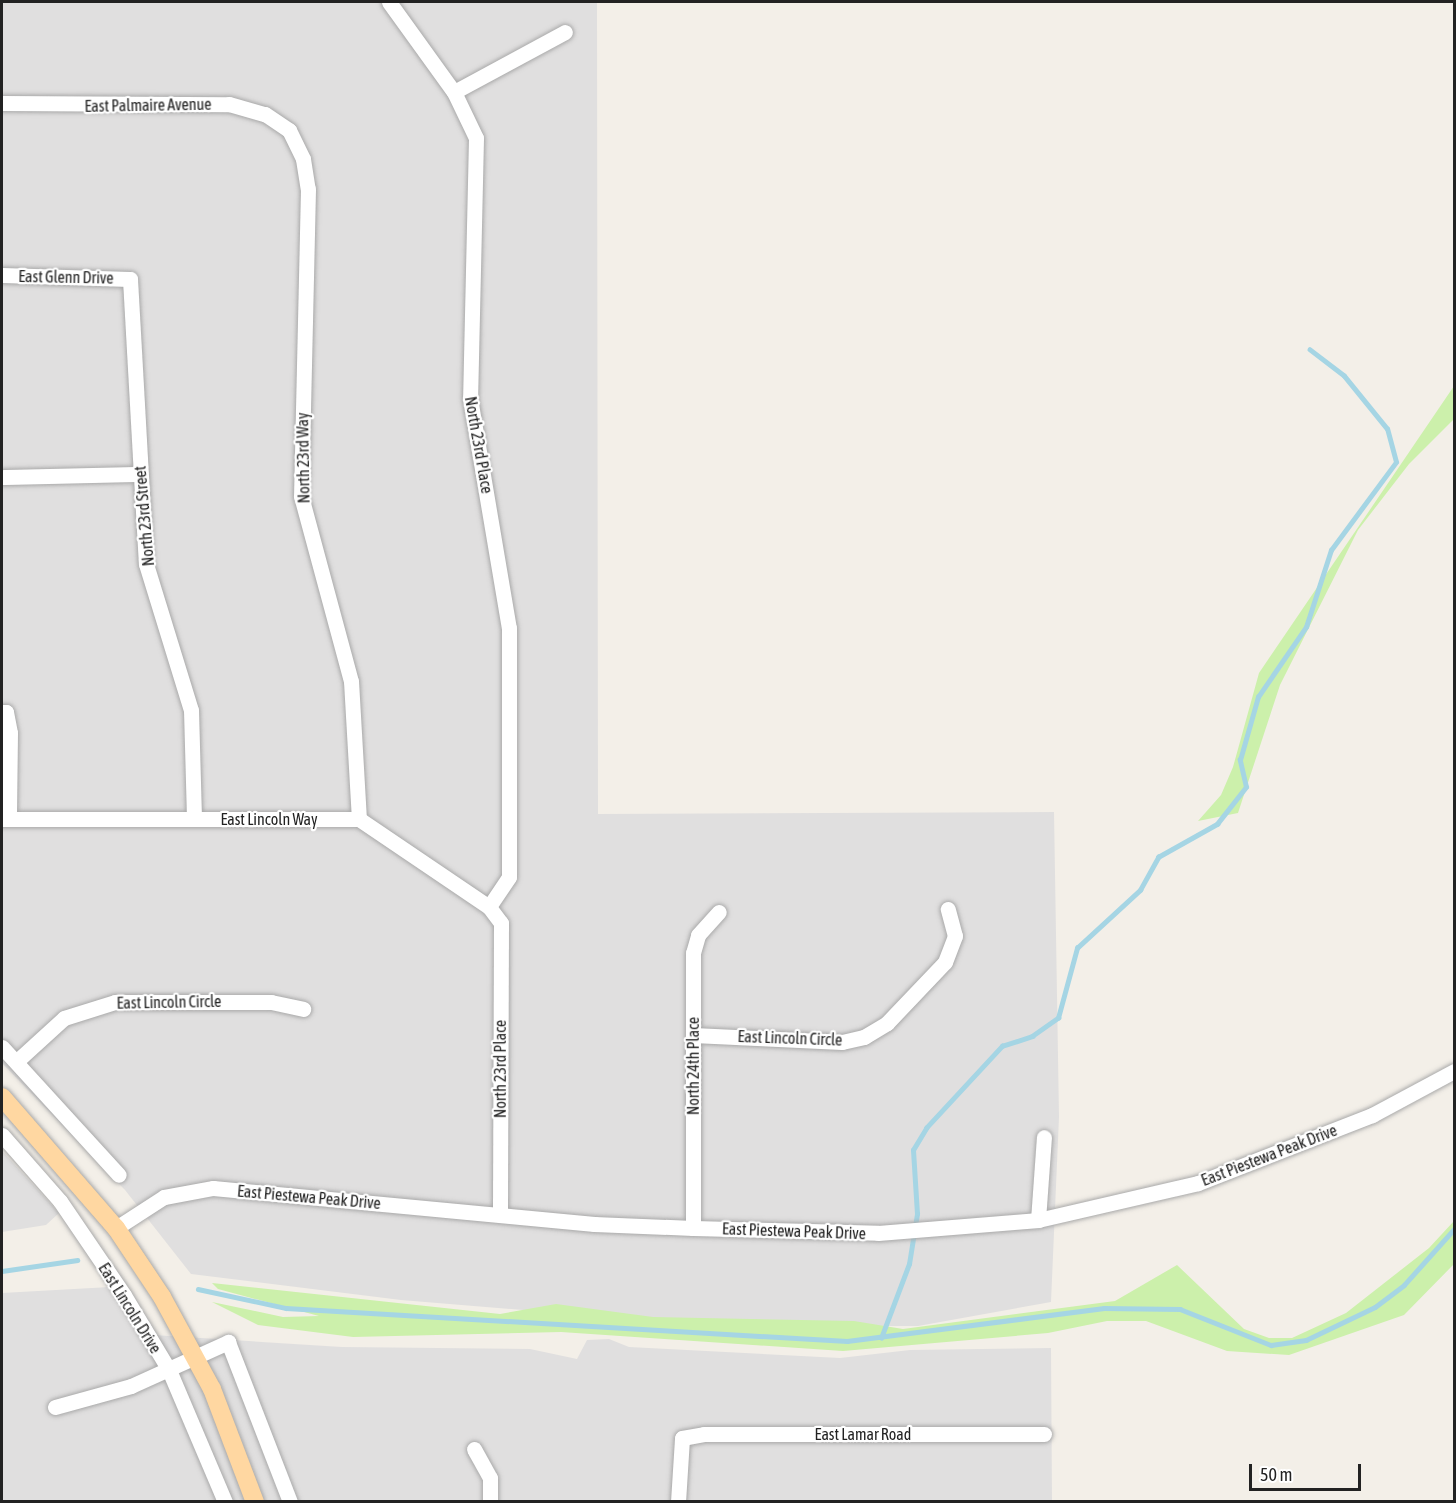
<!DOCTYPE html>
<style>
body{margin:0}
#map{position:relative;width:1456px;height:1503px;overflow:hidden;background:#f3efe8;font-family:"Asap Condensed",sans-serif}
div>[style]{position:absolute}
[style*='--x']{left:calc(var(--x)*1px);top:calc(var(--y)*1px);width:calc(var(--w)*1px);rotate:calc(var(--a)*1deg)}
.residential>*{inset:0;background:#e0dfdf}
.grass>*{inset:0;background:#ccf0ab}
.stream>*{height:4.5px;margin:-2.25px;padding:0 2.25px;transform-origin:2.25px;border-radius:2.25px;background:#a5d5e4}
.roads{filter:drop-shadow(0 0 2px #a9a9a9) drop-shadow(0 0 2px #a9a9a9)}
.minor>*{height:15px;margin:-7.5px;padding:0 7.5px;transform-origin:7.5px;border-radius:7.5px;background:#fff}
.major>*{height:18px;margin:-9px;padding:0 9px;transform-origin:9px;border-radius:9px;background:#ffd7a1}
span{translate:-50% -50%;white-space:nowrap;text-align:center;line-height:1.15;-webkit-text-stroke:4.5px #fff;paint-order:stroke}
.street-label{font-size:16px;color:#222}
.frame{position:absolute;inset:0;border:3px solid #222;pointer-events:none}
.scale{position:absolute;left:1249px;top:1464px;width:112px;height:27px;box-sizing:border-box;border:3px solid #222;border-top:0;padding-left:8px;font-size:18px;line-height:21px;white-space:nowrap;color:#222;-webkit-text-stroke:4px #fff;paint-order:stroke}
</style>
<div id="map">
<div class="residential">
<div style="clip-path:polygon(2px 2px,597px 2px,598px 814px,1054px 812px,1059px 1117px,1051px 1302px,918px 1326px,720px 1326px,401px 1300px,191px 1274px,125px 1190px,2px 1063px)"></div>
<div style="clip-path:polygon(2px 1151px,59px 1213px,46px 1225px,2px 1232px)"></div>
<div style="clip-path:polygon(110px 1287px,138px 1334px,342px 1347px,530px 1349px,577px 1359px,587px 1340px,609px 1339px,629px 1347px,840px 1358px,910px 1350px,1051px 1348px,1052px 1501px,2px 1502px,2px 1293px)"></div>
</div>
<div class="grass">
<div style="clip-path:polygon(1454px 386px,1454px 419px,1409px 464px,1358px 530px,1280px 685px,1238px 813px,1198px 821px,1221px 795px,1233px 767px,1259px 673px)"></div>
<div style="clip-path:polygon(1454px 1221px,1454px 1264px,1404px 1315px,1289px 1355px,1227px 1351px,1146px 1321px,1107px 1321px,1048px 1333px,843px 1351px,561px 1332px,353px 1337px,258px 1325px,212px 1302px,283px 1317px,319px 1316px,218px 1289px,212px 1283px,500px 1314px,556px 1304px,653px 1317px,854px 1321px,903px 1329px,1115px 1301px,1177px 1265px,1244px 1329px,1269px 1338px,1292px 1338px,1346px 1313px,1429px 1248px)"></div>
</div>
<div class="stream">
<div style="--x:2;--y:1271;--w:76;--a:-8.3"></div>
<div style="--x:198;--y:1289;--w:90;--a:12.2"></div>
<div style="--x:286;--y:1308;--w:562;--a:3.37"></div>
<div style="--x:847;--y:1341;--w:259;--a:-7.3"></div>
<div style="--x:1104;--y:1308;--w:76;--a:0.8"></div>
<div style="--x:1180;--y:1309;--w:98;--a:21.6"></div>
<div style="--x:1271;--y:1345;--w:35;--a:-8"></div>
<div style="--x:1306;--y:1340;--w:76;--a:-25.6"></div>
<div style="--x:1375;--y:1307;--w:36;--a:-37"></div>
<div style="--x:1404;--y:1285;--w:75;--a:-48.2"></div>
<div style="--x:881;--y:1338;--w:79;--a:-69.3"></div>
<div style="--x:909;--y:1264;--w:51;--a:-80.9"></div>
<div style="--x:917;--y:1214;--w:64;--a:-93.6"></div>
<div style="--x:913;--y:1150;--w:26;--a:-59"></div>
<div style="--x:926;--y:1128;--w:112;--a:-47.2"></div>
<div style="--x:1002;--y:1046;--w:32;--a:-18"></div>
<div style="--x:1032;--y:1036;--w:32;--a:-35"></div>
<div style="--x:1058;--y:1018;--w:73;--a:-74.8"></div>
<div style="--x:1077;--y:948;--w:86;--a:-42.6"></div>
<div style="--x:1140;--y:890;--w:38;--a:-61"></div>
<div style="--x:1158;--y:857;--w:68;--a:-29.2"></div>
<div style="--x:1217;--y:824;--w:47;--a:-51.9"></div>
<div style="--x:1246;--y:787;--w:28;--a:-103"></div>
<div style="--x:1240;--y:760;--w:66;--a:-74.1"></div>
<div style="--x:1258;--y:697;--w:85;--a:-55.6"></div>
<div style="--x:1306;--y:627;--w:81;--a:-72"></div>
<div style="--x:1331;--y:550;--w:109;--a:-53.5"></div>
<div style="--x:1396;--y:462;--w:34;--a:-105"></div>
<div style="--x:1387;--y:429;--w:68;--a:-129.1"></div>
<div style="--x:1344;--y:376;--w:43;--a:-142.6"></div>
</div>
<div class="roads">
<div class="minor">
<div style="--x:389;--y:2;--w:111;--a:54.2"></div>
<div style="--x:454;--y:92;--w:51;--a:64.4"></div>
<div style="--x:476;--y:138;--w:260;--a:91.3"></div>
<div style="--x:470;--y:398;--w:233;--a:80.4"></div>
<div style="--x:509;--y:628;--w:249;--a:90"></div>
<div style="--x:509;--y:877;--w:36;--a:124"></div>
<div style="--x:454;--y:92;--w:126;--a:-28.4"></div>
<div style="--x:2;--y:103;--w:227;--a:0.3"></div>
<div style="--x:229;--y:104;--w:37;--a:16"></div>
<div style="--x:265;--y:114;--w:29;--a:34"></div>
<div style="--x:289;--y:130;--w:32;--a:64"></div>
<div style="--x:303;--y:159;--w:30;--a:81"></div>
<div style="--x:308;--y:189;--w:307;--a:91.3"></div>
<div style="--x:301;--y:496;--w:192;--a:74.9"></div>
<div style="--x:351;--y:681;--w:138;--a:86.7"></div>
<div style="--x:2;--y:275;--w:128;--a:1.8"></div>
<div style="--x:130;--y:279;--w:285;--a:86.8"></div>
<div style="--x:146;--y:564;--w:153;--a:72.9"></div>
<div style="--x:191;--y:710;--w:109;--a:88.4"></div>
<div style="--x:2;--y:477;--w:137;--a:-1.3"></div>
<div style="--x:2;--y:712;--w:4;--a:0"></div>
<div style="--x:6;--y:712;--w:21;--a:79"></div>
<div style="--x:10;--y:733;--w:85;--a:90.7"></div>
<div style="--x:2;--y:819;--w:357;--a:0"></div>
<div style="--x:359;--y:819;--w:157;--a:34.1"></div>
<div style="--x:489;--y:907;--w:20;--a:53"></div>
<div style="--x:501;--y:923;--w:292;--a:90.2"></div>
<div style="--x:693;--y:1035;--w:149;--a:2.7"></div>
<div style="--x:842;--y:1042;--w:23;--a:-13"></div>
<div style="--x:864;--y:1037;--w:27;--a:-31"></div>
<div style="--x:887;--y:1023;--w:84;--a:-46.4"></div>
<div style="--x:945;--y:962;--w:28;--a:-69"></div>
<div style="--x:955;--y:936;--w:28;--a:-105"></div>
<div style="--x:2;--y:1047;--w:173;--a:47.6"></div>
<div style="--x:18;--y:1060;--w:62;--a:-42.4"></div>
<div style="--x:64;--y:1018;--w:53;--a:-17.4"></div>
<div style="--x:115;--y:1002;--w:156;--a:0"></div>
<div style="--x:271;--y:1002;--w:33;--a:12"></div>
<div style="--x:2;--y:1135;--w:88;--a:48.7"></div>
<div style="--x:60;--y:1201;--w:114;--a:55.8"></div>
<div style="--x:124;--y:1295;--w:87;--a:59"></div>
<div style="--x:169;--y:1370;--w:143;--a:67"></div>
<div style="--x:1038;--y:1220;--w:83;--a:-85.9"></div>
<div style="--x:116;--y:1228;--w:57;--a:-32.9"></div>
<div style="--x:164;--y:1197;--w:50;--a:-10.4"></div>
<div style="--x:213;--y:1188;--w:383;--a:5.4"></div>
<div style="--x:594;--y:1224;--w:99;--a:2.3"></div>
<div style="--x:693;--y:1228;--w:185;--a:1.5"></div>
<div style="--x:878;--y:1233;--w:161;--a:-4.6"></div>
<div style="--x:1038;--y:1220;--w:164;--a:-13"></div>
<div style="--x:1198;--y:1183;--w:187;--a:-21.3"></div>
<div style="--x:1372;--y:1115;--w:93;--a:-28.2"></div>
<div style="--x:693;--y:1228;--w:275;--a:-90"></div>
<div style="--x:693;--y:953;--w:19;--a:-74"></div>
<div style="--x:698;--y:935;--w:31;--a:-48"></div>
<div style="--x:55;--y:1407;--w:79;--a:-15.4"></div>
<div style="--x:131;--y:1386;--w:107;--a:-24.4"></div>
<div style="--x:228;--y:1342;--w:172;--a:68.8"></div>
<div style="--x:474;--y:1449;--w:33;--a:61"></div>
<div style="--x:490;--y:1478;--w:24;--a:90"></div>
<div style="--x:678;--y:1502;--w:64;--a:-86.4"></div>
<div style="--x:682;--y:1438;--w:22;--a:-10"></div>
<div style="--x:704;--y:1434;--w:340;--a:0"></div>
</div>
<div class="major">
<div style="--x:2;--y:1097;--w:174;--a:49"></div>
<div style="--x:116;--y:1228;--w:83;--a:56.3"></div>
<div style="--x:162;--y:1297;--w:105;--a:61.5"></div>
<div style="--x:212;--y:1389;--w:121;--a:69.2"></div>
</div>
</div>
<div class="street-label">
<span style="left:148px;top:105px;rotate:-1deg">East Palmaire Avenue</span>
<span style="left:66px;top:277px;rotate:1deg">East Glenn Drive</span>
<span style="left:479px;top:445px;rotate:80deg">North 23rd Place</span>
<span style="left:303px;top:458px;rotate:-91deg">North 23rd Way</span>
<span style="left:144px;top:516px;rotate:-95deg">North 23rd Street</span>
<span style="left:269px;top:819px">East Lincoln Way</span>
<span style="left:169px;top:1002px;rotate:-1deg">East Lincoln Circle</span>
<span style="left:790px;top:1038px;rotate:2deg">East Lincoln Circle</span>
<span style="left:693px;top:1066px;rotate:-90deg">North 24th Place</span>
<span style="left:500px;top:1069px;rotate:-90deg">North 23rd Place</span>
<span style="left:1269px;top:1155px;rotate:-21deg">East Piestewa Peak Drive</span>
<span style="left:309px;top:1197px;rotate:5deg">East Piestewa Peak Drive</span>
<span style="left:794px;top:1231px;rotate:2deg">East Piestewa Peak Drive</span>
<span style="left:130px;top:1308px;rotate:58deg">East Lincoln Drive</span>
<span style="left:863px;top:1434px">East Lamar Road</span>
</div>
<div class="frame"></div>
<div class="scale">50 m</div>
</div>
